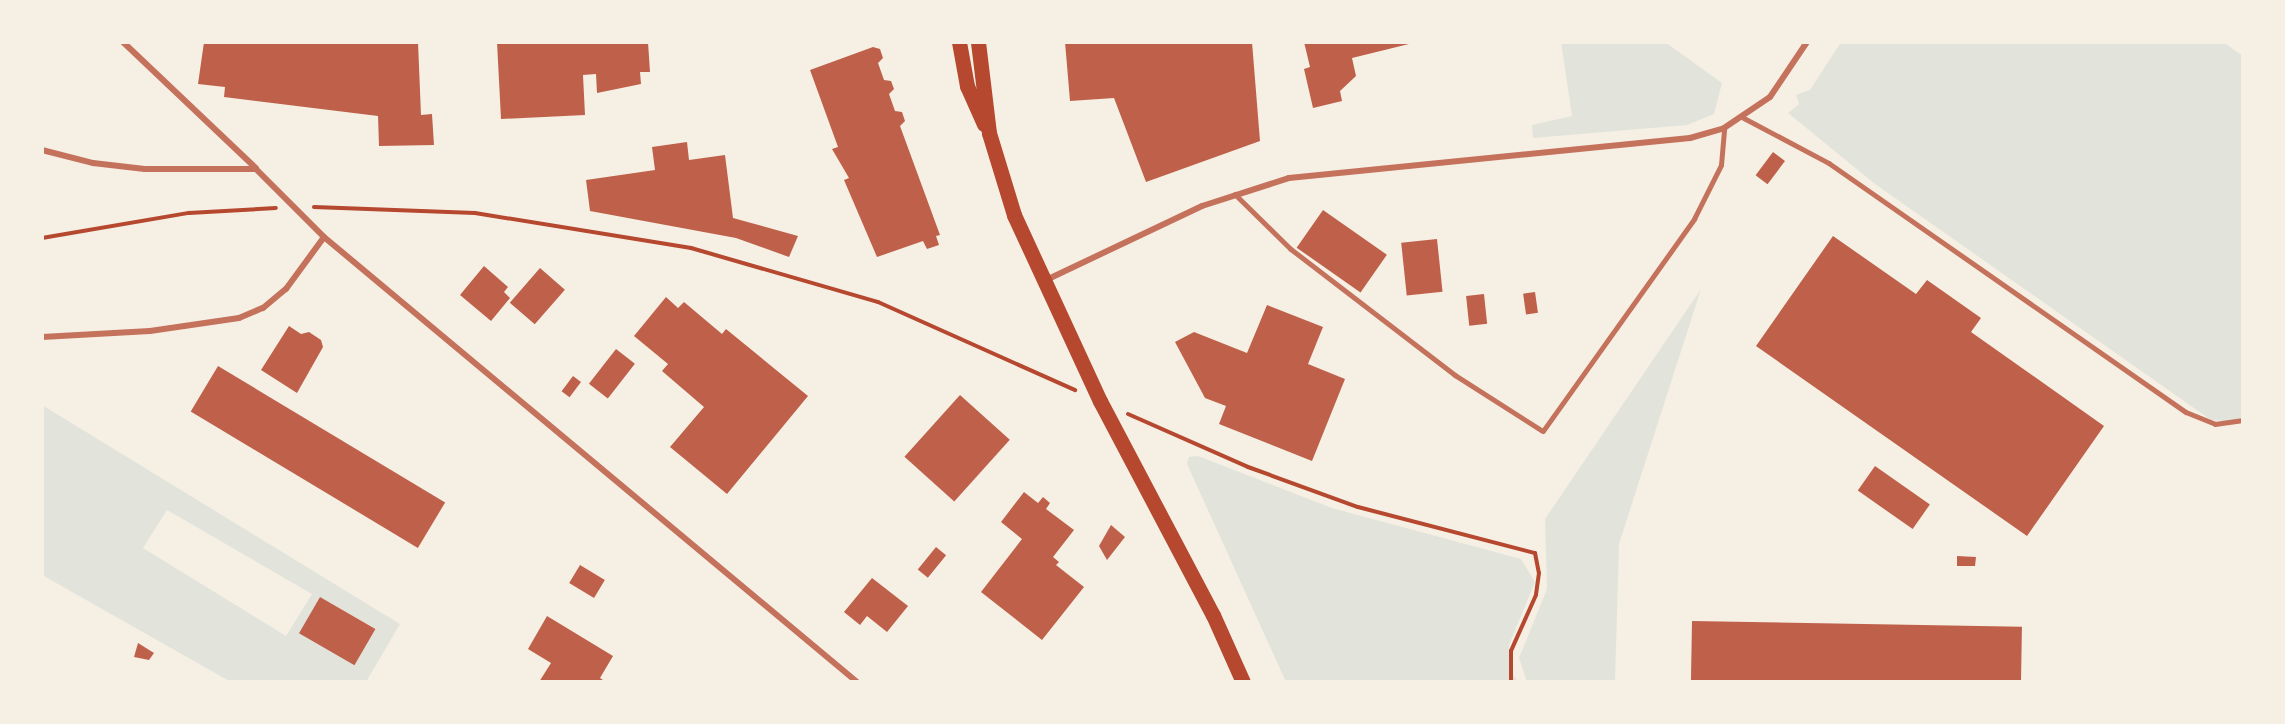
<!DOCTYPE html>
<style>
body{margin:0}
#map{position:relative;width:2285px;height:724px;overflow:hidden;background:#f6efe4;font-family:Arial,sans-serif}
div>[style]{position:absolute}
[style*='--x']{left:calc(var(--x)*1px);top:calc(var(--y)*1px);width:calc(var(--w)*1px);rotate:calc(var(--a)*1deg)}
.green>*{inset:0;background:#e2e4dc}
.building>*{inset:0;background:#bf614a;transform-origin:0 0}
.path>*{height:4px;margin:-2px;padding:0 2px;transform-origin:2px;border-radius:2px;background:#b5482f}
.service>*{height:4.5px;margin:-2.25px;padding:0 2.25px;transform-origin:2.25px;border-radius:2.25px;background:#c5725c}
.minor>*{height:6px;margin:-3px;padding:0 3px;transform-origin:3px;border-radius:3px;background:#c5725c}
.primary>*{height:15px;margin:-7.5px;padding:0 7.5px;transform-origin:7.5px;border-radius:7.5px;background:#b5482f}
span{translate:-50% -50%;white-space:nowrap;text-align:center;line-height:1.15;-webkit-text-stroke:6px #f6efe4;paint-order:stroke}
.frame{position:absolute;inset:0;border:44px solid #f6efe4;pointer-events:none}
</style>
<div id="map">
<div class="green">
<div style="clip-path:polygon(1561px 42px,1665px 42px,1722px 83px,1714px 114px,1687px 125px,1533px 138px,1532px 125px,1572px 116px)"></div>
<div style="clip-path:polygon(1841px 42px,2223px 42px,2243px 56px,2243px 417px,2238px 422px,2211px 420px,1875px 184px,1788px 113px,1799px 104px,1796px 95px,1810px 90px)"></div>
<div style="clip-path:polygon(1701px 289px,1619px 544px,1615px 682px,1527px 682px,1519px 658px,1547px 589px,1545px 519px)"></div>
<div style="clip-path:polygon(evenodd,42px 405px,400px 624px,366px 682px,231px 682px,42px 575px,42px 405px,167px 510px,312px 594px,286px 636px,143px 548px,167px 510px,42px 405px,320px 597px,376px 629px,300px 633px,320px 597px)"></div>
<div style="clip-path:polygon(1198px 456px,1332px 508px,1521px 559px,1535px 582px,1509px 645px,1511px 671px,1518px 682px,1286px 682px,1187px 464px,1189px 457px)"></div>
</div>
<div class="building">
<div style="clip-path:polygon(204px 42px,418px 42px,421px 115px,432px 114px,434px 145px,379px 146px,378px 116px,224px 97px,225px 87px,198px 84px)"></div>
<div style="clip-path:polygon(497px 42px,648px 42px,650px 72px,640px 72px,641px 84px,597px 93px,596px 74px,583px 75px,585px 115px,501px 119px)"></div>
<div style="clip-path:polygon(1065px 42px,1252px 42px,1260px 141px,1146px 182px,1114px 98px,1070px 101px)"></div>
<div style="clip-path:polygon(1304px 42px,1413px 42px,1413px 43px,1352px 58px,1356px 76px,1340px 91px,1342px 101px,1313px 108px,1304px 69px,1310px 67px)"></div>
<div style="clip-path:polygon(873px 47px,880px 49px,883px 58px,878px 63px,884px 80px,891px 81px,894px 89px,889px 94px,895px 111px,902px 112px,905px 121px,900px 126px,940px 235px,936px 236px,939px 245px,927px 249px,923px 241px,877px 257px,844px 180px,849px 178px,832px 149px,838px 147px,810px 70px)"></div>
<div style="clip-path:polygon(687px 142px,689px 160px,725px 155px,733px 218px,798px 236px,789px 257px,736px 238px,590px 211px,586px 180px,655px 170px,652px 147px)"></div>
<div style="left:1773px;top:152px;width:15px;height:29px;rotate:37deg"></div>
<div style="left:1323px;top:210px;width:78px;height:46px;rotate:35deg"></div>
<div style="clip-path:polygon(1833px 236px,1916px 294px,1927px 280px,1981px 318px,1971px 332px,2104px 426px,2027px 536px,1756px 346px)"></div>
<div style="left:1437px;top:239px;width:53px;height:36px;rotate:84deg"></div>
<div style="clip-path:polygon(484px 266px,508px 287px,504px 292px,510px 298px,491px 321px,460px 295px)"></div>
<div style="left:540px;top:268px;width:33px;height:46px;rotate:41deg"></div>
<div style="left:1535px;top:292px;width:21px;height:12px;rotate:82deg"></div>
<div style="left:1484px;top:294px;width:30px;height:18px;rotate:84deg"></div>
<div style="clip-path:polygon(666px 297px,678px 308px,684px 302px,722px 334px,726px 329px,808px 396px,727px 494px,670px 447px,704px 407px,662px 371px,668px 364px,634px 336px)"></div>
<div style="clip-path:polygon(1267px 305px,1323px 327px,1308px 364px,1345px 379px,1312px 461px,1219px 424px,1226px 406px,1205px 398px,1175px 342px,1194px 332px,1247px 353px)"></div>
<div style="clip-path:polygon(289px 326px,301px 334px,309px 332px,321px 340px,323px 347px,297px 393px,261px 370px)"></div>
<div style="left:616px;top:349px;width:24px;height:44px;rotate:38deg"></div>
<div style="left:218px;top:366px;width:265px;height:53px;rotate:31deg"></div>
<div style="left:573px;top:376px;width:10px;height:19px;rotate:37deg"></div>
<div style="left:960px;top:395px;width:67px;height:83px;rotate:42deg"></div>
<div style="left:1875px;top:466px;width:67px;height:30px;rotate:35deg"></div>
<div style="clip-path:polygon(1024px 492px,1038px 503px,1043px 497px,1050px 503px,1046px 509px,1074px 530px,1053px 557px,1059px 562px,1056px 565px,1084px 587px,1042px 640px,981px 592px,1022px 539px,1001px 522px)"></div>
<div style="clip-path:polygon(1111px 525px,1125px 537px,1107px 560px,1099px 546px)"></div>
<div style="left:936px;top:547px;width:13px;height:29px;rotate:39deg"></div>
<div style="clip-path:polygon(1957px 556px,1976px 557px,1975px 566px,1957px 566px)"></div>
<div style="left:580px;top:565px;width:29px;height:21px;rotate:31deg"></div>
<div style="clip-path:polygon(872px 578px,908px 606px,887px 632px,867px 616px,860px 625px,844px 612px)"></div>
<div style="left:320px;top:597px;width:64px;height:42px;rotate:30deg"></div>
<div style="clip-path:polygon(547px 616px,613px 656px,600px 678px,606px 682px,539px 682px,551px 663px,528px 649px)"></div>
<div style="left:1692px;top:621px;width:330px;height:61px;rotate:1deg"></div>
<div style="clip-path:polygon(138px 643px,154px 653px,149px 660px,134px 657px)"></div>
</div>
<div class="path">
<div style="--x:314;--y:207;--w:161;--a:2.1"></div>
<div style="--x:475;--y:213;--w:219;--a:9.2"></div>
<div style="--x:691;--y:248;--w:195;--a:16.1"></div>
<div style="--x:878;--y:302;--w:216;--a:24.1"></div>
<div style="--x:42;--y:238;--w:149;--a:-9.7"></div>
<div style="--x:189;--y:213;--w:87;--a:-3.3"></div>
<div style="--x:1128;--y:414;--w:131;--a:23.8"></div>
<div style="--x:1248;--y:467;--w:117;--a:20"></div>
<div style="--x:1358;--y:507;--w:183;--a:14.6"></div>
<div style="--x:1535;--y:553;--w:20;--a:79"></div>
<div style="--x:1539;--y:573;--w:22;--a:98"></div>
<div style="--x:1536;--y:595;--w:61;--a:114.1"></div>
<div style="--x:1511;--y:651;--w:31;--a:90"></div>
</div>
<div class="service">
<div style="--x:1744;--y:118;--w:96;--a:27.9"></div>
<div style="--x:1829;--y:163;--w:435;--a:34.9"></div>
<div style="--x:2186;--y:412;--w:31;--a:22"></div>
<div style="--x:2215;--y:424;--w:28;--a:-8"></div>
<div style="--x:1235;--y:194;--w:78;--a:44.5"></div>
<div style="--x:1291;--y:249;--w:207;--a:37.5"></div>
<div style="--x:1455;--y:375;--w:104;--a:32.5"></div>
<div style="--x:1543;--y:431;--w:260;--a:-54.5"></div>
<div style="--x:1694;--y:219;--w:60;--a:-63.4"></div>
<div style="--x:1721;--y:165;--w:37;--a:-85"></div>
</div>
<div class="minor">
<div style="--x:123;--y:42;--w:183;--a:43.5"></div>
<div style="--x:42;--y:150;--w:53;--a:14.3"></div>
<div style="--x:93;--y:163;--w:52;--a:6.6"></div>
<div style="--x:145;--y:169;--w:111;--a:0"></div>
<div style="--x:256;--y:169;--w:96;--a:45"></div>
<div style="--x:324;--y:237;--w:694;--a:39.86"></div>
<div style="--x:1044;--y:281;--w:175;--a:-25.4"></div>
<div style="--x:1202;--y:206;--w:91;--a:-17.8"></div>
<div style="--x:1289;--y:178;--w:403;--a:-5.7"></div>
<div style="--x:1690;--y:138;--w:35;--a:-16"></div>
<div style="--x:1724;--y:128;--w:55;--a:-34"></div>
<div style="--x:1770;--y:97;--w:66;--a:-56.1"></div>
<div style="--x:42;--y:337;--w:108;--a:-3.2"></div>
<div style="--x:150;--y:331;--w:90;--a:-8.3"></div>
<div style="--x:239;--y:318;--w:26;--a:-23"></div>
<div style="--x:263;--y:308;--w:30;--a:-40"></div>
<div style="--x:286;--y:289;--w:64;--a:-53.8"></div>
</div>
<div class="primary">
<div style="--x:959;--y:42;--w:45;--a:79.7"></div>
<div style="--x:967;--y:86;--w:42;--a:65.9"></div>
<div style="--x:978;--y:42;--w:92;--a:83.1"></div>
<div style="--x:989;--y:133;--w:86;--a:73"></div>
<div style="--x:1014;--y:215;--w:205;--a:65.2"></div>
<div style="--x:1100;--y:401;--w:242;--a:62.2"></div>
<div style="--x:1213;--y:615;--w:73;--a:65.9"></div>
</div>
<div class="frame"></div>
</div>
